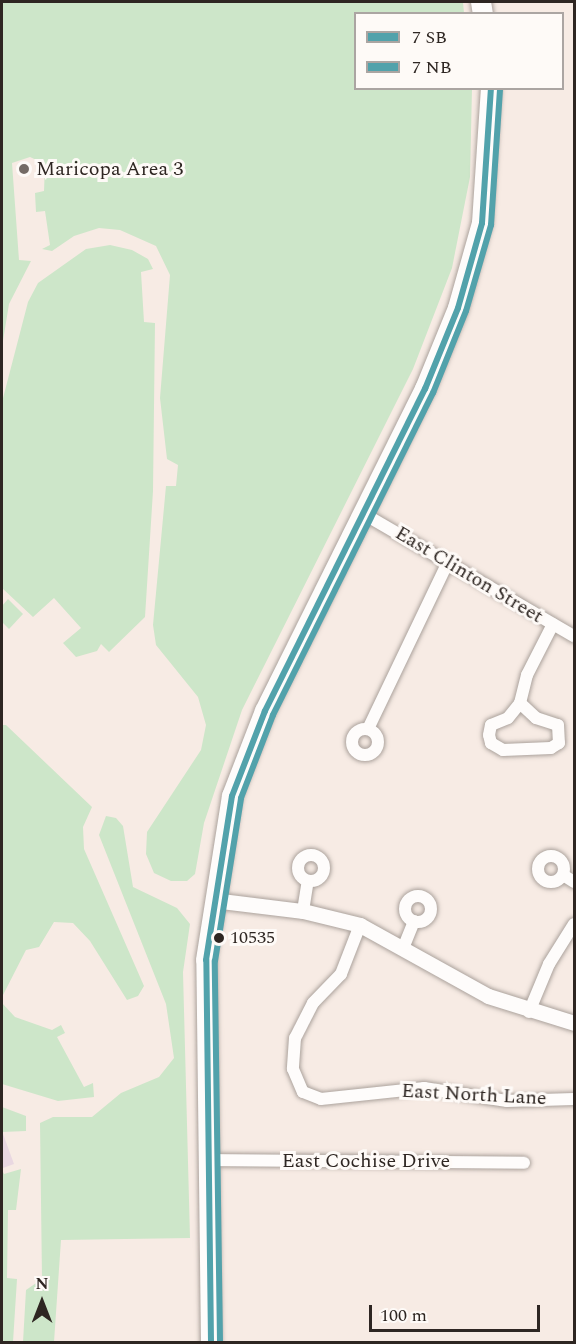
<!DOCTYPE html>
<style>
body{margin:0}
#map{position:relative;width:576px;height:1344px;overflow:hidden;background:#f7ebe4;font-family:Spectral,serif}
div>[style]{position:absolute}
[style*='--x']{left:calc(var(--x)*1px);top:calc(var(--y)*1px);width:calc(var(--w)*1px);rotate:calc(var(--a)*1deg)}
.green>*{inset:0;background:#cde6c9}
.building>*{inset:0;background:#e9d8e1}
.roads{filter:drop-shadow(0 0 2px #aba29c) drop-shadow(0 0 2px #aba29c)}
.minor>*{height:12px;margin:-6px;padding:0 6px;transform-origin:6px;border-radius:6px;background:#fefcfb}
.minor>.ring{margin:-6px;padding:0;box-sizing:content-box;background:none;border:12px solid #fefcfb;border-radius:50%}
.tertiary>*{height:15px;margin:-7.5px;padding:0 7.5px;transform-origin:7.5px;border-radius:7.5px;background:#fefcfb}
.primary>*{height:20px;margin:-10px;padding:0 10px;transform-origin:10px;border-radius:10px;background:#fefcfb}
.bus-1>*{height:6px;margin:-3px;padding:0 3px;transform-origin:3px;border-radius:3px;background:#52a2ab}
.bus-2>*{height:6px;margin:-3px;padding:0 3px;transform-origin:3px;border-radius:3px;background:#52a2ab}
.dots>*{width:16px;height:16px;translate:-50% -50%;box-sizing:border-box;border:3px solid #fefaf7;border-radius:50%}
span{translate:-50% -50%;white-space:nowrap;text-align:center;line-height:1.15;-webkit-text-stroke:6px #fefaf7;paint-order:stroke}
.bus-label{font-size:18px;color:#2e2622}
.left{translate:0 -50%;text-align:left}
.poi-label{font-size:20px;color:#2e2622}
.street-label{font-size:20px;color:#2e2622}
.frame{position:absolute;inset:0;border:3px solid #2e2622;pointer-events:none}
.legend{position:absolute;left:354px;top:12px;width:210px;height:78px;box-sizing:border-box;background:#fefaf7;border:2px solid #aba5a2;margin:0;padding:8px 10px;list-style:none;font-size:18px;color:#2e2622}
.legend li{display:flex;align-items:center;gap:12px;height:30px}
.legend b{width:30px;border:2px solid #aba5a2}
.north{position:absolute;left:12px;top:1272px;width:60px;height:60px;-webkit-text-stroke:4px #fefaf7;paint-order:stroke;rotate:0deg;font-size:16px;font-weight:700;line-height:24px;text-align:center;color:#2e2622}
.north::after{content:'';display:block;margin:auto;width:21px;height:27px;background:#2e2622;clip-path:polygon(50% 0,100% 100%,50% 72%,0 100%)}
.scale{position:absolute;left:369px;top:1305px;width:171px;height:27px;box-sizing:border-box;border:3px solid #2e2622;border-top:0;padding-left:8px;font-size:18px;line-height:21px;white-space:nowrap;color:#2e2622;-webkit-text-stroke:4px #fefaf7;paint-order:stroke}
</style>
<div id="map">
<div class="green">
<div style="clip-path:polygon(2px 2px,463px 2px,464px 13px,356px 14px,356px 88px,472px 89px,470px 177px,452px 268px,413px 369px,242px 710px,204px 823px,195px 874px,187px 881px,171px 881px,154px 873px,146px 854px,147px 832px,201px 750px,206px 725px,198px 697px,156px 645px,153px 625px,166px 486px,176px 486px,178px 465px,167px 459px,160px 398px,170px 275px,156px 246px,120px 230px,99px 228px,74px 236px,52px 251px,42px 249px,50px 245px,45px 211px,36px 212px,35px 193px,44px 191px,45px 164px,30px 157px,12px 163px,19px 260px,31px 261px,9px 304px,2px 347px)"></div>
<div style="clip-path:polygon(110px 245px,132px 250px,148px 259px,153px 269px,141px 272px,144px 322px,155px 323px,153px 491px,145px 617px,109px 652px,101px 644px,97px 651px,76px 657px,63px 643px,81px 628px,54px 598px,33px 617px,2px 588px,2px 402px,28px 302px,38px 283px,86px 249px)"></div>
<div style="clip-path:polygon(8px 599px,23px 614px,9px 629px,2px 622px,2px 606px)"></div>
<div style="clip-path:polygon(2px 725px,6px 725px,92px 807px,83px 827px,84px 849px,144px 986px,138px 996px,127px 1000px,90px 941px,73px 923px,54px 922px,39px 947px,26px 950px,2px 997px)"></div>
<div style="clip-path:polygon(106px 816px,116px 818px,123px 826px,133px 887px,177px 908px,190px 924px,183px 972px,190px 1238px,61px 1240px,54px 1342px,23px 1342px,26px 1290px,42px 1279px,40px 1123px,53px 1117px,92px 1117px,121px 1093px,159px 1077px,174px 1058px,166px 1004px,99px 835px)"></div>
<div style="clip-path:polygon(2px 1003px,15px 1017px,52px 1030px,61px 1025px,65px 1033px,57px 1037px,84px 1087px,93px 1083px,94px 1097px,58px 1101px,2px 1084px)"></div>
<div style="clip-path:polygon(2px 1107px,26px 1116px,26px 1131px,2px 1132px)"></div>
<div style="clip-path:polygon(21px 1169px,16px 1210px,8px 1210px,7px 1278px,17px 1279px,13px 1342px,2px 1342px,2px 1170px,4px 1174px)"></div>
</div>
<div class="building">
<div style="clip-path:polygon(2px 1131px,14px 1164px,3px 1168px,2px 1163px)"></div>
</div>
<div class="roads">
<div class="minor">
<div style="--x:364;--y:514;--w:243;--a:30.2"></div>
<div style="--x:520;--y:703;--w:22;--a:43"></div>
<div style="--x:536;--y:718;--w:23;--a:18"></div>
<div style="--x:558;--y:725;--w:18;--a:87"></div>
<div style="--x:559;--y:743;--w:9;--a:148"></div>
<div style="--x:551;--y:748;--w:48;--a:177.6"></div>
<div style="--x:503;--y:750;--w:14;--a:-150"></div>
<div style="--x:491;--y:743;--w:8;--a:-104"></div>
<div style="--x:489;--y:735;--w:10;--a:-79"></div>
<div style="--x:491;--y:725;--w:18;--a:-22"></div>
<div style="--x:508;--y:718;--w:19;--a:-51"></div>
<div style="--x:520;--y:703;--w:29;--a:-76"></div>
<div style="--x:527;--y:675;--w:57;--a:-63"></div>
<div class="ring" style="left:352px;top:729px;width:14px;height:14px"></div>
<div style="--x:368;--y:729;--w:185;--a:-64.4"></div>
<div class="ring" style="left:298px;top:855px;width:14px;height:14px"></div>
<div class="ring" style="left:538px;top:856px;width:14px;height:14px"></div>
<div style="--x:563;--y:875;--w:13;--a:32"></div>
<div class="ring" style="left:405px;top:896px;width:14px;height:14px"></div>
<div style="--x:303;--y:911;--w:30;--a:-81"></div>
<div style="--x:360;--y:925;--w:53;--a:111.2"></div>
<div style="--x:341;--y:974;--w:40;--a:134"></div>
<div style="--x:313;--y:1003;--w:39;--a:117"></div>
<div style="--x:295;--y:1038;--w:31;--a:94"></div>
<div style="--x:293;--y:1069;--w:25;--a:67"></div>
<div style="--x:303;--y:1092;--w:19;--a:21"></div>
<div style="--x:321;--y:1099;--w:104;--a:-6.1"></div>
<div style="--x:424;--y:1088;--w:84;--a:8.9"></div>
<div style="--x:507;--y:1101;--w:67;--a:-1.7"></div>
<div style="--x:404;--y:946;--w:27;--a:-68"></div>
<div style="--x:529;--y:1012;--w:52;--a:-67.4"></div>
<div style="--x:549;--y:964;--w:47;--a:-58"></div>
<div style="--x:209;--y:1160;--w:315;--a:0.5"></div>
</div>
<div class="tertiary">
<div style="--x:213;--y:900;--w:91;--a:7"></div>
<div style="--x:303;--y:911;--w:59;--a:13.8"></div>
<div style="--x:360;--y:925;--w:146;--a:29"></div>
<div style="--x:488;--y:996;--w:90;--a:17.4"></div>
</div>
<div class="primary">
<div style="--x:481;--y:2;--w:12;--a:81"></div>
<div style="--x:211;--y:1342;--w:382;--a:-90.7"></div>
<div style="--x:206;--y:960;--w:166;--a:-81"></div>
<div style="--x:232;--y:796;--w:91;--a:-68.8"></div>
<div style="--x:265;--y:711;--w:360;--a:-63.6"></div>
<div style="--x:425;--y:389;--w:87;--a:-67.8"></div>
<div style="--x:458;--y:308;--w:88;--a:-74.2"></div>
<div style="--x:482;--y:223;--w:135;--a:-86.2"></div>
</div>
</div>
<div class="bus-1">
<div style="--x:211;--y:1342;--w:382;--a:-90.7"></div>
<div style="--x:206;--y:960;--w:166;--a:-81"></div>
<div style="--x:232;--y:796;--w:91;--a:-68.8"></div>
<div style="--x:265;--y:711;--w:360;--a:-63.6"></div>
<div style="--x:425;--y:389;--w:87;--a:-67.8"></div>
<div style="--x:458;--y:308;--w:88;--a:-74.2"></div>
<div style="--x:482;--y:223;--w:135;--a:-86.2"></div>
</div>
<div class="bus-2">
<div style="--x:220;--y:1342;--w:381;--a:-90.8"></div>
<div style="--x:215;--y:961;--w:165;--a:-80.9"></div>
<div style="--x:241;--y:798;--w:89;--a:-68.9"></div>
<div style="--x:273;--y:715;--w:360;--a:-63.6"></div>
<div style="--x:433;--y:393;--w:88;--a:-68.1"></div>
<div style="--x:466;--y:311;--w:90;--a:-73.8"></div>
<div style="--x:491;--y:225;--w:136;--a:-86.2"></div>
</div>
<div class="dots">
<div style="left:24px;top:169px;background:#746b66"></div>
<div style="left:219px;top:938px;background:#2e2622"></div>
</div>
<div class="bus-label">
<span class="left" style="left:230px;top:938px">10535</span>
</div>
<div class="poi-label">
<span class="left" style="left:36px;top:169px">Maricopa Area 3</span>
</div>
<div class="street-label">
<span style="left:469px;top:575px;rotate:31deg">East Clinton Street</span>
<span style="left:474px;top:1095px;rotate:3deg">East North Lane</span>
<span style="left:366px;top:1161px">East Cochise Drive</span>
</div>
<div class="frame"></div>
<ul class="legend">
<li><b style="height:8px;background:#52a2ab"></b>7 SB</li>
<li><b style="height:8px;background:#52a2ab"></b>7 NB</li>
</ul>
<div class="north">N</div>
<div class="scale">100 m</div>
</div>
